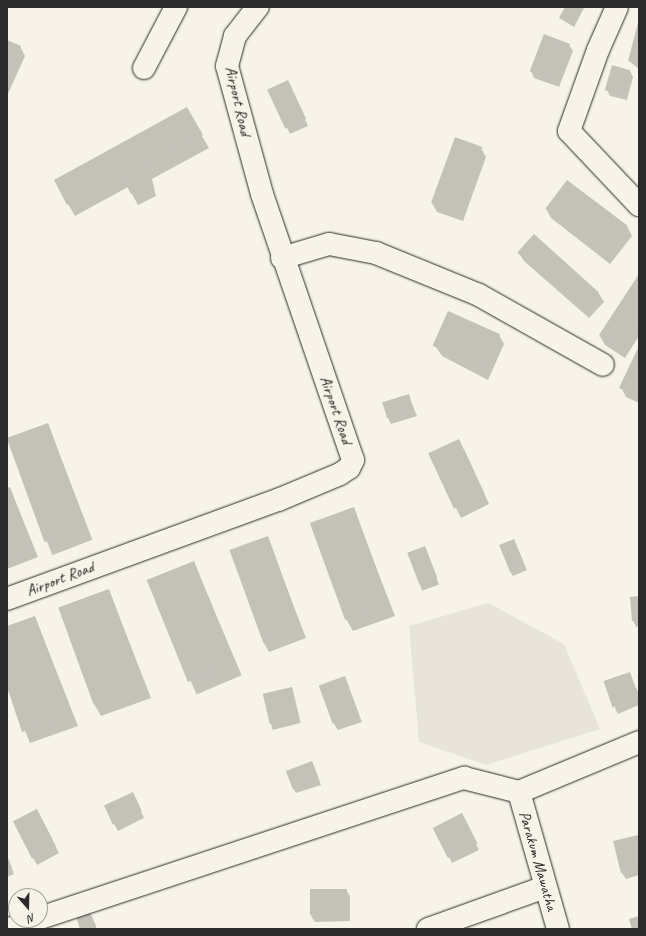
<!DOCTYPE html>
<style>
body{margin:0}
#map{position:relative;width:646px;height:936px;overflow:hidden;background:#f7f3e8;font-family:Caveat,sans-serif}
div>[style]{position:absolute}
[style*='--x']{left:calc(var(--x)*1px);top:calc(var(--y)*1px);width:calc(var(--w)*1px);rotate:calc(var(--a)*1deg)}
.built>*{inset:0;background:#e8e4da}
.shadow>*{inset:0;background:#0003;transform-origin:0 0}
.building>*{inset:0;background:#c4c1b9;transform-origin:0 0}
.roads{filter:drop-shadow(0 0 1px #2b2b2b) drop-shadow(0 0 1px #2b2b2b)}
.street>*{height:22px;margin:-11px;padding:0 11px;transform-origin:11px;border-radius:11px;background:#f7f3e8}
span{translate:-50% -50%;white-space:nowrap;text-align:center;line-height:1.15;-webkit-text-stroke:3px #f7f3e8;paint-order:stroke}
.street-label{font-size:16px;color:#2b2b2b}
.frame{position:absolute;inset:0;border:8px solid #2b2b2b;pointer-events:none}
.north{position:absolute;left:8px;top:888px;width:40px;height:40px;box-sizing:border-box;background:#f7f3e8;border:1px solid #a5a39c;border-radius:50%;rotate:160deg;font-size:11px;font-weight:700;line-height:16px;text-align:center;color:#2b2b2b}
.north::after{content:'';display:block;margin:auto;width:14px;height:18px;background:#2b2b2b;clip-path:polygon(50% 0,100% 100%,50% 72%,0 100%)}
</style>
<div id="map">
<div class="built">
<div style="clip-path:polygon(488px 603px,564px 644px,600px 729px,486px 765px,419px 742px,409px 626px)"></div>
</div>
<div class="shadow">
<div style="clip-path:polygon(566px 7px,584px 8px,574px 27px,560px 18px)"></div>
<div style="clip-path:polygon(639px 22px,639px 69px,629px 61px)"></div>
<div style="clip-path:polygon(7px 41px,20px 46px,25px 56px,7px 96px)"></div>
<div style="clip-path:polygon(569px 45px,573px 51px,559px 87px,534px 78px,531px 71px)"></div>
<div style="clip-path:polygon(630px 71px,633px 77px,627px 100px,610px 96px,607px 90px)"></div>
<div style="clip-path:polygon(291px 87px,308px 126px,290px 134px,269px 90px)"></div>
<div style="clip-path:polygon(192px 119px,209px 148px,152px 179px,156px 196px,138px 205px,128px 187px,75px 216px,68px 204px)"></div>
<div style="clip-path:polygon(481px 148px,486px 157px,463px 221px,437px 212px,432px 203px)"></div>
<div style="clip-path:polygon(546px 209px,627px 226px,632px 236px,610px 264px,551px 218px)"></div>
<div style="clip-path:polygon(518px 252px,598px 292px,604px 302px,589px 318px,524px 261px)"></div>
<div style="clip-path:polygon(639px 277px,639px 336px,625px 358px,605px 345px,600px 336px)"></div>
<div style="clip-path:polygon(499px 335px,504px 344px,488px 380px,442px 356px,436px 347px)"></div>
<div style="clip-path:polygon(639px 348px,639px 403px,626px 397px,621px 387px)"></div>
<div style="clip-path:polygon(408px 395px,417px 416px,391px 424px,388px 418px)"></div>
<div style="left:48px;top:424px;width:124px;height:43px;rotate:69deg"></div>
<div style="clip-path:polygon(464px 449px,489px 504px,461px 518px,456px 508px)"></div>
<div style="clip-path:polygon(10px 488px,38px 557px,7px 569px,7px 489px)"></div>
<div style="clip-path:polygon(353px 508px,395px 616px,353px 631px,346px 619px)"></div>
<div style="clip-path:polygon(267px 538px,306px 638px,269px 652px,264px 643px)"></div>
<div style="clip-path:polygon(514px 540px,527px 570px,513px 576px,509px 570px)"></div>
<div style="left:425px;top:548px;width:39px;height:18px;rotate:69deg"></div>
<div style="left:194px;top:563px;width:122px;height:49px;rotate:67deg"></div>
<div style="clip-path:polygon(109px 590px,151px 698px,101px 716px,94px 704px)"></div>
<div style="clip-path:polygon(639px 597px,639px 626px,636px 627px,633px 620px)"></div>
<div style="clip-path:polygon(35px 617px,78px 726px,30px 743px,7px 687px,7px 627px)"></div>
<div style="clip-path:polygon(629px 673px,639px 694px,639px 705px,618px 714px,615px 708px)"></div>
<div style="clip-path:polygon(344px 677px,362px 722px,338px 730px,334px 724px)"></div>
<div style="left:292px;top:688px;width:36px;height:29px;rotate:76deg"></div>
<div style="clip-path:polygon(312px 762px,321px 785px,296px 793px,292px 787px)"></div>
<div style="clip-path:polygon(136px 800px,144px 818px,118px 831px,105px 807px)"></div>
<div style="clip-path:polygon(40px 817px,59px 853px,37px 865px,14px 822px)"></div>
<div style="clip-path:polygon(465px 821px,479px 850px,452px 863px,449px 857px)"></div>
<div style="clip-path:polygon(638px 836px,639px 875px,626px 879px,622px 873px)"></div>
<div style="clip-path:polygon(7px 856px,14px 874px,7px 877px)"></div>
<div style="clip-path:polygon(346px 890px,350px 896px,350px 921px,315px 922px,311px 916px)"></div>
<div style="clip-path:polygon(90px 914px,97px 929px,81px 929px,77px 916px)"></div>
</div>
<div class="building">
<div style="clip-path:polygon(565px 7px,582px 7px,572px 25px,559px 18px)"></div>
<div style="clip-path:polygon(639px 19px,639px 64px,628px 61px)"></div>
<div style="left:544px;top:34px;width:28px;height:40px;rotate:21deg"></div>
<div style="clip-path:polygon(7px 40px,21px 46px,7px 76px)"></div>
<div style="left:612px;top:65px;width:19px;height:26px;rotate:16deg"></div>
<div style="left:288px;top:80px;width:43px;height:23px;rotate:65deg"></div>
<div style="clip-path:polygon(187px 107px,203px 135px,146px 166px,150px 183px,131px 194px,121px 175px,67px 205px,54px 180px)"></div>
<div style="left:455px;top:137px;width:29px;height:70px;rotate:20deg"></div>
<div style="left:567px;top:180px;width:76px;height:36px;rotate:37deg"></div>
<div style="left:534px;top:234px;width:87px;height:25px;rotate:42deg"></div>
<div style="clip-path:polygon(639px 274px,639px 319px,619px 349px,599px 335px)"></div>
<div style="left:448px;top:311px;width:57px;height:38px;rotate:24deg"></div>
<div style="clip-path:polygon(639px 346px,639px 397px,619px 388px)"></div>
<div style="left:409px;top:394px;width:17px;height:28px;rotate:73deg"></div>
<div style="left:48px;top:423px;width:111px;height:44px;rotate:70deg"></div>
<div style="left:459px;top:439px;width:61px;height:34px;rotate:65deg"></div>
<div style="clip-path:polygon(10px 487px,33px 548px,7px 557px,7px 488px)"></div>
<div style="left:354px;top:507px;width:103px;height:47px;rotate:70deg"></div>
<div style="left:268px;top:536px;width:99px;height:41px;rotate:70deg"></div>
<div style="left:514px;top:539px;width:27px;height:16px;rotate:68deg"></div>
<div style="left:425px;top:546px;width:34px;height:19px;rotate:69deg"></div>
<div style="left:194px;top:561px;width:110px;height:51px;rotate:68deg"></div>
<div style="left:109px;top:589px;width:103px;height:54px;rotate:70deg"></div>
<div style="clip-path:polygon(639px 596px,639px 620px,632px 621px,630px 597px)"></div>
<div style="clip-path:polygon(35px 616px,72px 714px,22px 732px,7px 687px,7px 626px)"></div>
<div style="left:630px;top:672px;width:28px;height:28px;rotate:71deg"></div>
<div style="left:345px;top:676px;width:41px;height:28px;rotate:70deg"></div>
<div style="left:292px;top:687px;width:31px;height:30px;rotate:77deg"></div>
<div style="left:312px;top:761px;width:19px;height:28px;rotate:69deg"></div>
<div style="left:133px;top:792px;width:21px;height:32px;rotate:65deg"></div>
<div style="left:37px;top:809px;width:42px;height:27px;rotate:63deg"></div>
<div style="left:462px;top:813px;width:34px;height:33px;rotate:63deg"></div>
<div style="clip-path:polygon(638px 835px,639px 868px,621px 873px,613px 841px)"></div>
<div style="clip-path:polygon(7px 856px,12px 868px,7px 870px)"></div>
<div style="left:347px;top:889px;width:26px;height:37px;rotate:90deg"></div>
<div style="clip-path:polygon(89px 910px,96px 926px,80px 929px,76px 916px)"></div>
<div style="clip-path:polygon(639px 916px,639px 929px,632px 929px,629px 919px)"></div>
</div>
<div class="roads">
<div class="street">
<div style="--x:617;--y:7;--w:47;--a:113.8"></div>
<div style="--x:598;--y:50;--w:86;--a:109.7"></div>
<div style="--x:569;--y:131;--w:102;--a:46.6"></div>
<div style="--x:144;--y:68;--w:69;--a:-62.3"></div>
<div style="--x:282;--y:258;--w:49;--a:-16.6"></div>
<div style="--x:329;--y:244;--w:48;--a:10.8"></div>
<div style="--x:376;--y:253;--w:111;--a:22.2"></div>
<div style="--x:479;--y:295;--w:142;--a:29.4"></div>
<div style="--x:7;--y:599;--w:289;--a:-20.1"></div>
<div style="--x:278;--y:500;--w:67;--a:-22.8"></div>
<div style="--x:340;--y:474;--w:11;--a:-34"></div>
<div style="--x:349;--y:468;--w:9;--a:-63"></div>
<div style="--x:353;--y:460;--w:281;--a:-108.9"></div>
<div style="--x:262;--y:194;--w:133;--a:-105.3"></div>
<div style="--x:227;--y:66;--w:31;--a:-75"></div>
<div style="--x:235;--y:36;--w:37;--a:-52"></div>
<div style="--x:519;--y:792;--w:142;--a:74.1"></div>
<div style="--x:40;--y:918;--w:447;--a:-18.3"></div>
<div style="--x:464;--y:778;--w:57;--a:14.3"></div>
<div style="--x:519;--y:792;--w:130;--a:-22.6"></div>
<div style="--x:9;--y:929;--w:28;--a:-19"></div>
<div style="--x:428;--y:929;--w:124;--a:-19.7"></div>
</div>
</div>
<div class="street-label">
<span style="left:238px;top:101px;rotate:77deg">Airport Road</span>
<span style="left:336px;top:410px;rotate:71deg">Airport Road</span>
<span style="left:60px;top:579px;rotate:-21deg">Airport Road</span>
<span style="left:538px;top:861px;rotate:74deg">Parakum Mawatha</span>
</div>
<div class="frame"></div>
<div class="north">N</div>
</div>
